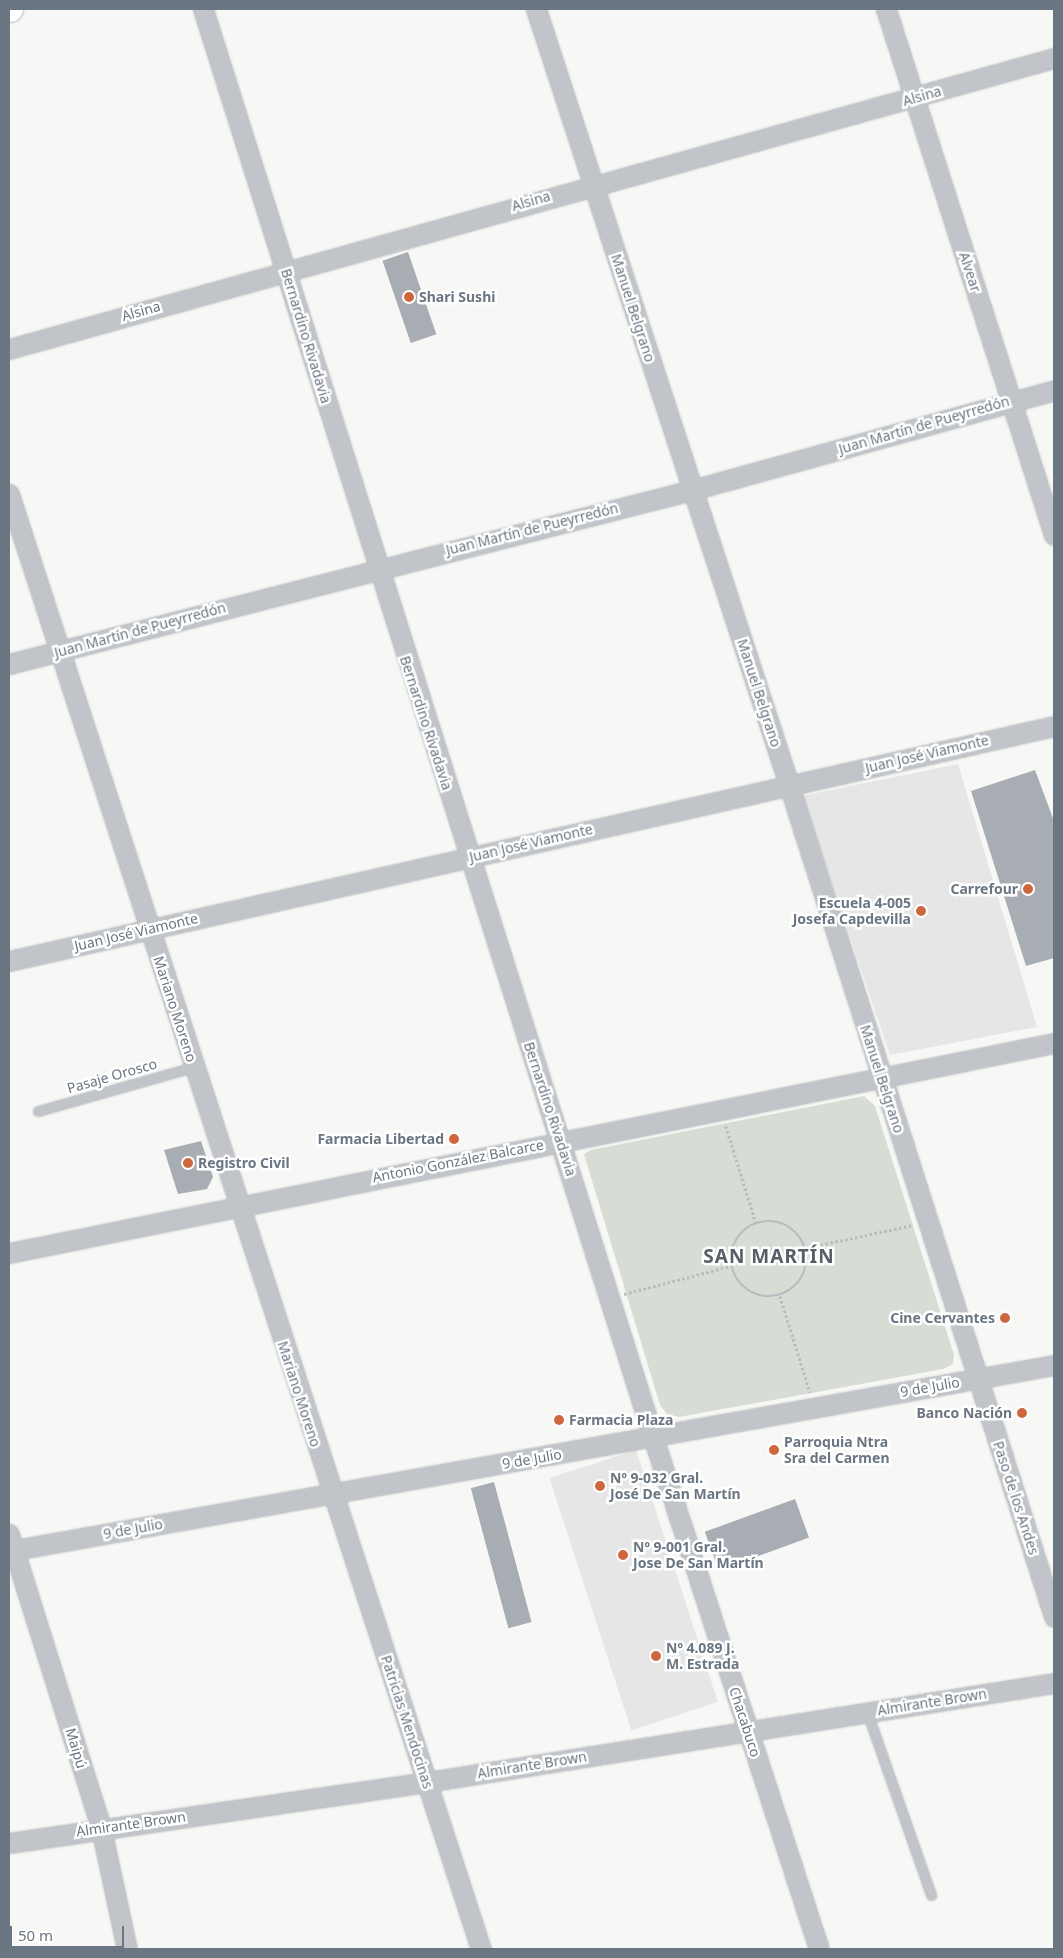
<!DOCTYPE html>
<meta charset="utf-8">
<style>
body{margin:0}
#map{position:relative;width:1063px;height:1958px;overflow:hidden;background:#f7f7f5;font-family:"Noto Sans",sans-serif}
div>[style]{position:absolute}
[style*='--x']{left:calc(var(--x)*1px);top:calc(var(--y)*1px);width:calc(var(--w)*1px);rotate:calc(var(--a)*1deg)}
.built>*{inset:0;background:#e5e6e5;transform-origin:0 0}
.green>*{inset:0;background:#d7dcd5}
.building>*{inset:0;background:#a7adb3;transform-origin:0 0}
.path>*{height:2.5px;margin-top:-1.25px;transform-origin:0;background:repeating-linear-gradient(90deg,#b9bcbe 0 2.5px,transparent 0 5px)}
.path>.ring{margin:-1.25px;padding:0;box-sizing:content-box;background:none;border:2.5px solid #b9bcbe;border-radius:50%}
.roads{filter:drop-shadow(0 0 1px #b2b6ba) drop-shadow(0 0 1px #b2b6ba)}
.lane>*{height:9px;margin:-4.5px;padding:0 4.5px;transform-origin:4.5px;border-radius:4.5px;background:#c1c4c8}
.street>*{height:19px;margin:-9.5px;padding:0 9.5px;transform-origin:9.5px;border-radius:9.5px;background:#c1c4c8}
.secondary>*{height:26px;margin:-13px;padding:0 13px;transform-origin:13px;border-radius:13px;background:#fff}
.dots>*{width:14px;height:14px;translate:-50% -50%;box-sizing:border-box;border:2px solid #fff;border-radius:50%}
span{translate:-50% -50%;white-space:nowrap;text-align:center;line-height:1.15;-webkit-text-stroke:5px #fff;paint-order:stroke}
.street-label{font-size:14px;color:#6a7682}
.poi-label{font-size:14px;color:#6a7682;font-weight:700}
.left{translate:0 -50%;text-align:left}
.right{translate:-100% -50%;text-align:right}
.district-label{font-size:19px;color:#576068;font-weight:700;letter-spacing:1px}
.frame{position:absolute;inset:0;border:10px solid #6a7682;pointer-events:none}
.scale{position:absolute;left:10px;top:1926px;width:114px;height:22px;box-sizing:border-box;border:2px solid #6a7682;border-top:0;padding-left:6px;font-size:15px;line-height:18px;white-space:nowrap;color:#6a7682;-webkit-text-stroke:4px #fff;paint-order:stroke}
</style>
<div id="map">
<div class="built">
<div style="clip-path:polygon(958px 764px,1037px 1027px,890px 1055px,802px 796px)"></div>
<div style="left:636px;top:1450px;width:265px;height:91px;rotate:72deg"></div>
</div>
<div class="green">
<div style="clip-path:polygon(864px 1096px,875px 1106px,954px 1355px,953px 1364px,943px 1369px,679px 1417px,667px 1414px,660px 1405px,584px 1154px,591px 1150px)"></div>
</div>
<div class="building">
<div style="left:408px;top:252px;width:87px;height:27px;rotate:71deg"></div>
<div style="clip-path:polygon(1035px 770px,1054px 821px,1054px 958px,1026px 966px,971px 791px)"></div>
<div style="clip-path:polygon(201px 1141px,213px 1177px,207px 1189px,178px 1194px,164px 1150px)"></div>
<div style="left:494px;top:1482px;width:145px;height:24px;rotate:75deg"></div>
<div style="left:795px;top:1499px;width:41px;height:96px;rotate:70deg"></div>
</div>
<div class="path">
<div style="--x:726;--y:1126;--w:102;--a:72.8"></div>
<div class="ring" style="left:731px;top:1221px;width:73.5px;height:73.5px"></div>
<div style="--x:806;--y:1248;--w:108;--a:-12.2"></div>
<div style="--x:624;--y:1294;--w:111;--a:-14.7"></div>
<div style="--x:780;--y:1296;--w:101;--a:72.6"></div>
</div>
<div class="roads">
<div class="lane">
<div style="--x:38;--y:1111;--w:162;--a:-15.8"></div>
<div style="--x:867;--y:1712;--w:194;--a:70.7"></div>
</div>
<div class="street">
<div style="--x:203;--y:9;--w:1497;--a:72.51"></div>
<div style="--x:653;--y:1437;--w:538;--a:72.04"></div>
<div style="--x:536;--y:9;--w:816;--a:71.94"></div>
<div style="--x:789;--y:785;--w:873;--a:72.33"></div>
<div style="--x:886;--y:9;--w:552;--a:72.29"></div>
<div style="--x:9;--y:349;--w:1085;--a:-15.56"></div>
<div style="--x:9;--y:494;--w:1530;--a:72.03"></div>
<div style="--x:9;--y:664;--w:705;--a:-14.29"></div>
<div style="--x:692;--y:490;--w:376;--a:-15.4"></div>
<div style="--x:9;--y:961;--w:1071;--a:-12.67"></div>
<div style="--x:9;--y:1253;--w:1066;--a:-11.36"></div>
<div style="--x:9;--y:1534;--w:308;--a:72.6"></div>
<div style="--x:101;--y:1828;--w:124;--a:77.9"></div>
<div style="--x:9;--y:1551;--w:1061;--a:-10.09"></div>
<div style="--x:9;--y:1843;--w:422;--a:-8.3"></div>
<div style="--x:427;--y:1782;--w:635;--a:-8.97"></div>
</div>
<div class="secondary">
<div style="--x:9;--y:9;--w:1;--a:0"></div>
</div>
</div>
<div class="dots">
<div style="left:409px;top:297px;background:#ce673e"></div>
<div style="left:1028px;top:889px;background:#ce673e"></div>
<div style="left:921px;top:911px;background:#ce673e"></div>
<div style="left:454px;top:1139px;background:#ce673e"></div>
<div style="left:188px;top:1163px;background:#ce673e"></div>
<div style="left:1005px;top:1318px;background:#ce673e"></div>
<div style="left:1022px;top:1413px;background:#ce673e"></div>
<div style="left:559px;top:1420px;background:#ce673e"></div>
<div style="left:774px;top:1450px;background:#ce673e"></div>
<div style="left:600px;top:1486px;background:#ce673e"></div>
<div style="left:623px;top:1555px;background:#ce673e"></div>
<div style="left:656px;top:1656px;background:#ce673e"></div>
</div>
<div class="street-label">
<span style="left:922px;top:96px;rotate:-16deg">Alsina</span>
<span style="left:531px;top:201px;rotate:-16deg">Alsina</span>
<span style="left:970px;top:272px;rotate:72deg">Alvear</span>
<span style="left:633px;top:308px;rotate:72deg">Manuel Belgrano</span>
<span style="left:141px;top:311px;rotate:-16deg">Alsina</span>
<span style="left:306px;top:336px;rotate:73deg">Bernardino Rivadavia</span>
<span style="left:924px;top:425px;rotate:-16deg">Juan Martín de Pueyrredón</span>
<span style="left:532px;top:529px;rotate:-14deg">Juan Martín de Pueyrredón</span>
<span style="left:140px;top:630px;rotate:-15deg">Juan Martín de Pueyrredón</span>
<span style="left:759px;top:693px;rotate:72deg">Manuel Belgrano</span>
<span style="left:426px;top:723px;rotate:72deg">Bernardino Rivadavia</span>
<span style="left:927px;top:754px;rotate:-13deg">Juan José Viamonte</span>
<span style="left:531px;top:843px;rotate:-13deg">Juan José Viamonte</span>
<span style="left:136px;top:932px;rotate:-13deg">Juan José Viamonte</span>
<span style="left:175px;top:1009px;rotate:72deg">Mariano Moreno</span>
<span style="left:112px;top:1076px;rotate:-16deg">Pasaje Orosco</span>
<span style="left:882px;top:1079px;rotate:72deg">Manuel Belgrano</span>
<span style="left:550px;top:1109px;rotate:72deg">Bernardino Rivadavia</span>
<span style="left:458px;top:1161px;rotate:-11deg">Antonio González Balcarce</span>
<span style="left:930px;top:1387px;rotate:-10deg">9 de Julio</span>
<span style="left:299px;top:1394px;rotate:72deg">Mariano Moreno</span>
<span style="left:532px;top:1459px;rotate:-10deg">9 de Julio</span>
<span style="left:1016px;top:1498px;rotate:72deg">Paso de los Andes</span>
<span style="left:133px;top:1529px;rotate:-10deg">9 de Julio</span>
<span style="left:932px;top:1702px;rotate:-9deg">Almirante Brown</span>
<span style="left:407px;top:1722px;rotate:72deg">Patricias Mendocinas</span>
<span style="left:745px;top:1722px;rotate:72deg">Chacabuco</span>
<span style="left:76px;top:1748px;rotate:73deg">Maipú</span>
<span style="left:532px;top:1765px;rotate:-9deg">Almirante Brown</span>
<span style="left:131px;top:1824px;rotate:-8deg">Almirante Brown</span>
</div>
<div class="poi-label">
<span class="left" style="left:419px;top:297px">Shari Sushi</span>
<span class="right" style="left:1018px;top:889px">Carrefour</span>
<span class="right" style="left:911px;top:911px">Escuela 4-005<br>Josefa Capdevilla</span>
<span class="right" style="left:444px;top:1139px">Farmacia Libertad</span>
<span class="left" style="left:198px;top:1163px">Registro Civil</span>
<span class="right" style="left:995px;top:1318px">Cine Cervantes</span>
<span class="right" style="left:1012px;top:1413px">Banco Nación</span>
<span class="left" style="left:569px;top:1420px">Farmacia Plaza</span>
<span class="left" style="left:784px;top:1450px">Parroquia Ntra<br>Sra del Carmen</span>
<span class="left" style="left:610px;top:1486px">Nº 9-032 Gral.<br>José De San Martín</span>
<span class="left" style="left:633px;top:1555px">Nº 9-001 Gral.<br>Jose De San Martín</span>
<span class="left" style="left:666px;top:1656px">Nº 4.089 J.<br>M. Estrada</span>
</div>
<div class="district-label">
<span style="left:769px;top:1257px">SAN MARTÍN</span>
</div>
<div class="frame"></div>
<div class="scale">50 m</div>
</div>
